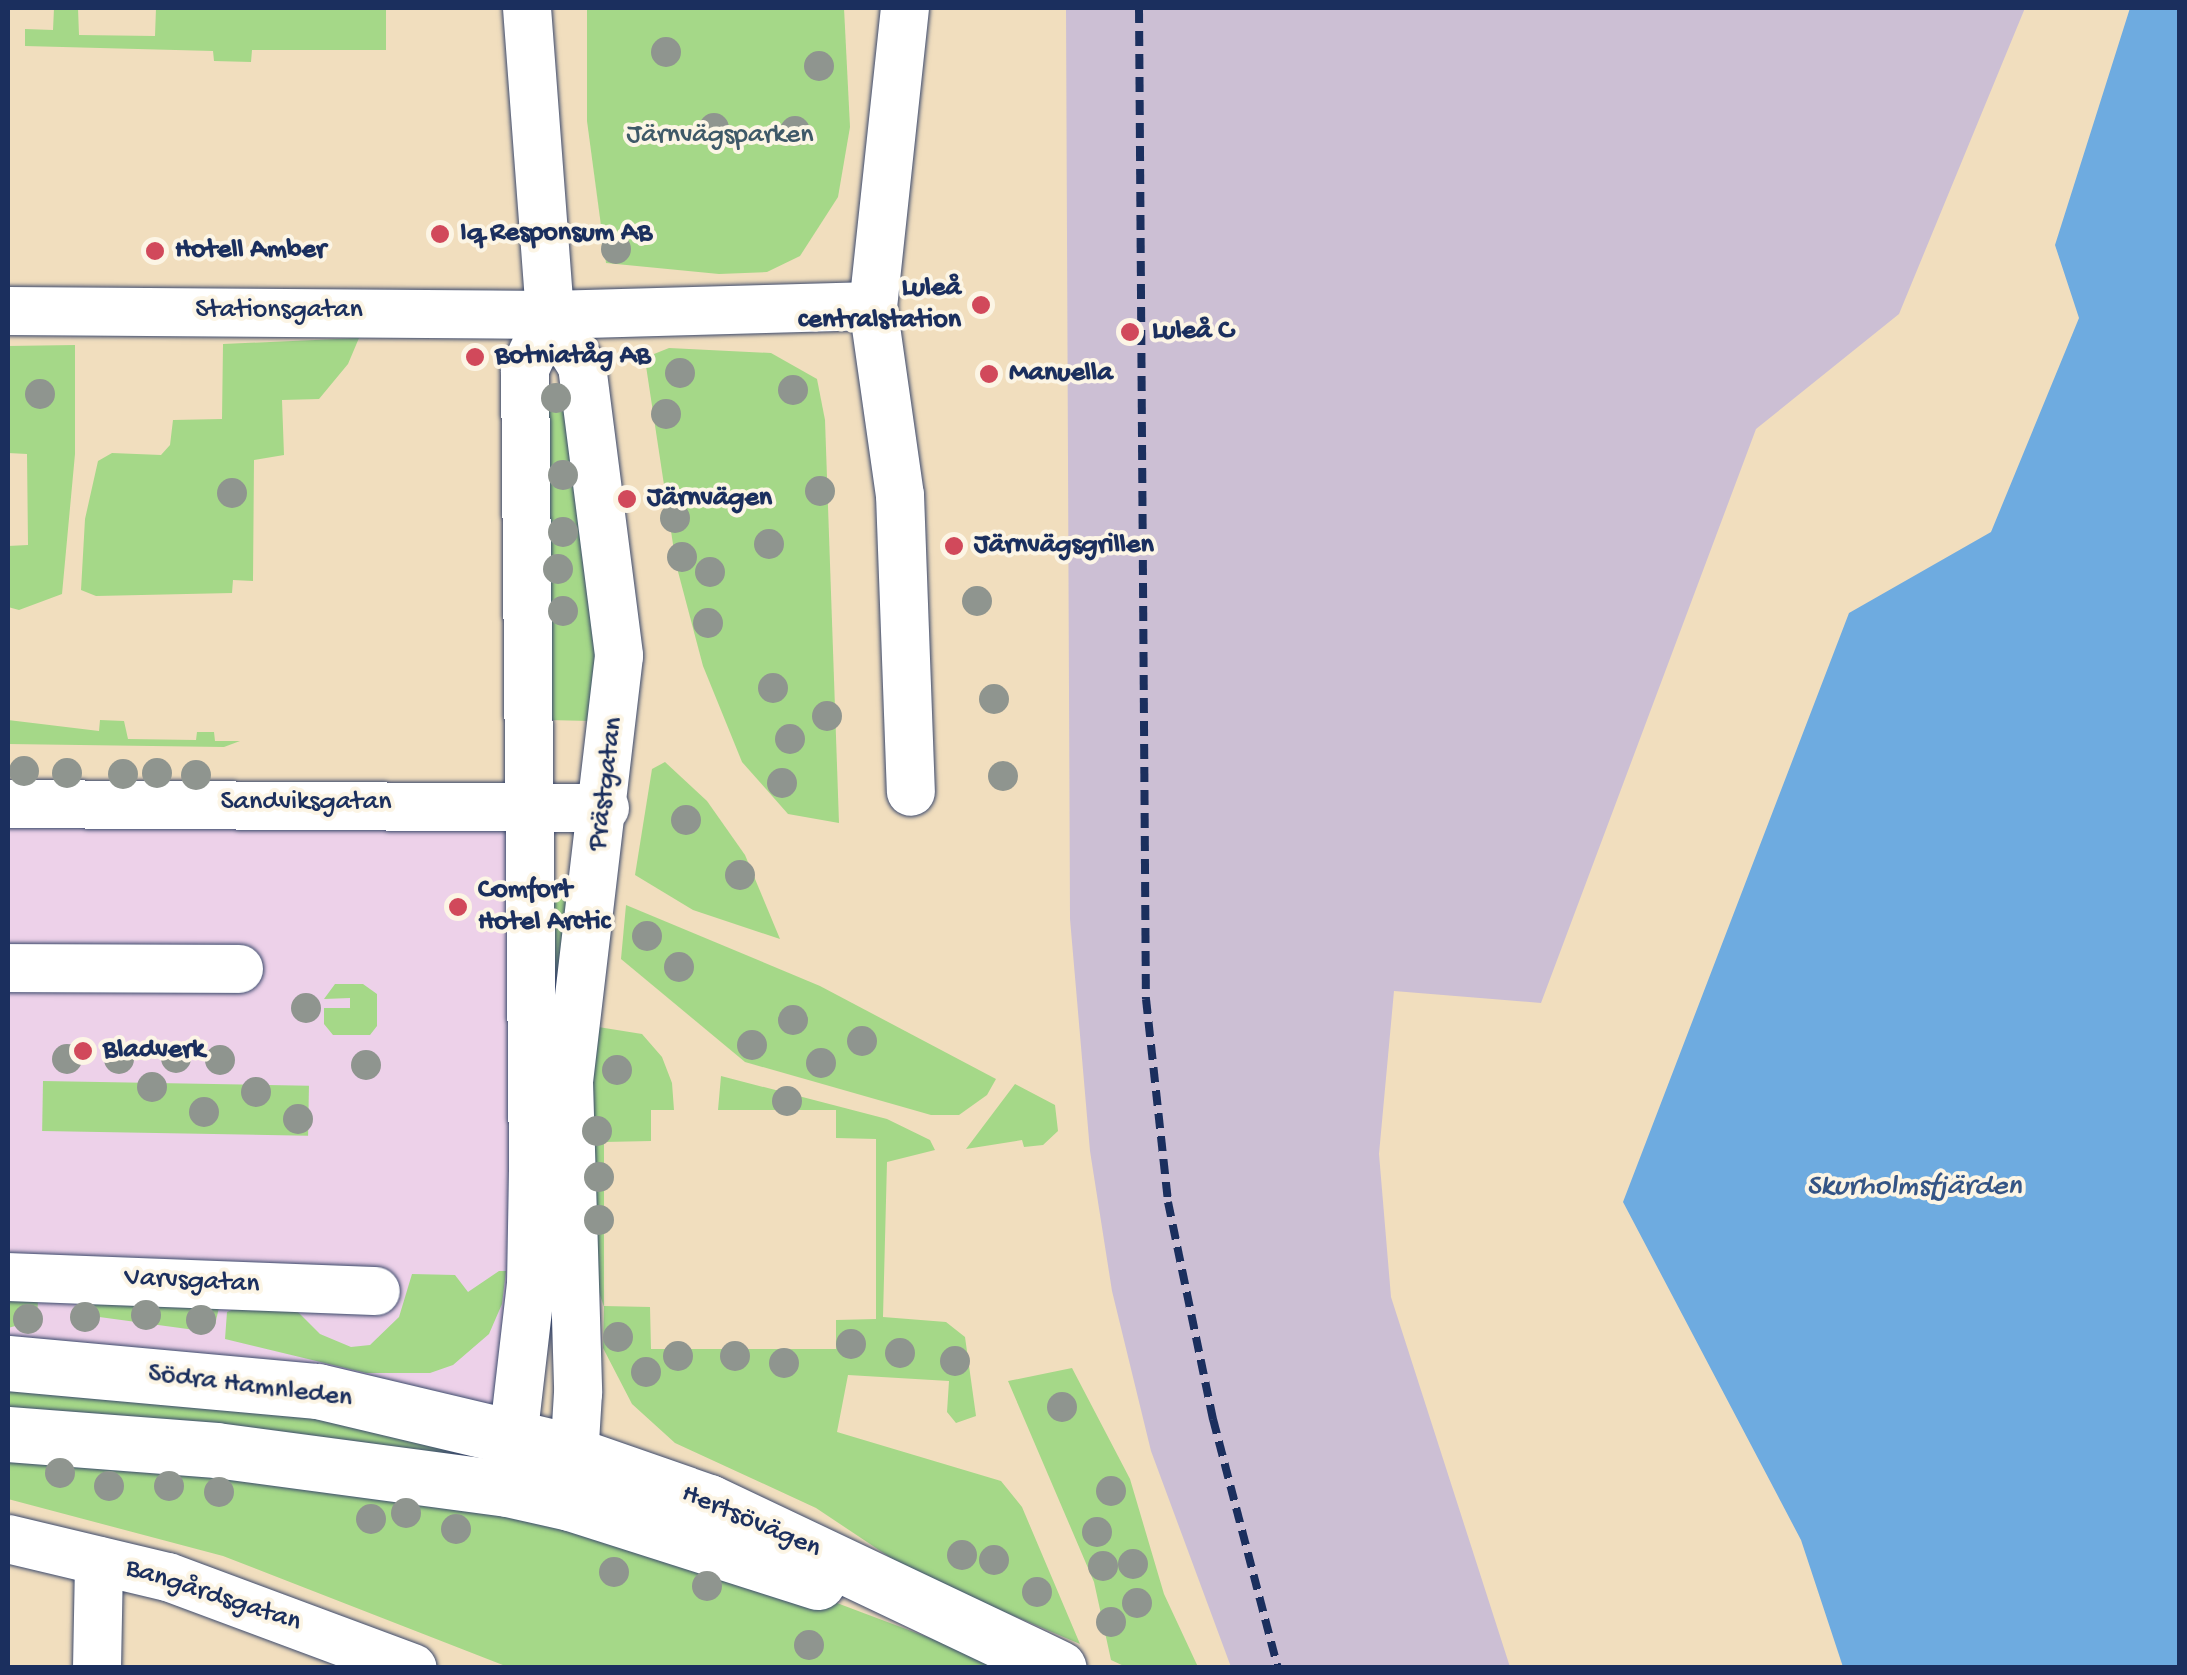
<!DOCTYPE html>
<meta charset="utf-8">
<style>
body{margin:0}
#map{position:relative;width:2187px;height:1675px;overflow:hidden;background:#f1debe;font-family:"Gochi Hand",sans-serif}
div>[style]{position:absolute}
[style*='--x']{left:calc(var(--x)*1px);top:calc(var(--y)*1px);width:calc(var(--w)*1px);rotate:calc(var(--a)*1deg)}
.built>*{inset:0;background:#edd1e9}
.industrial>*{inset:0;background:#ccbfd4}
.green>*{inset:0;background:#a5d888;transform-origin:0 0}
.water>*{inset:0;background:#6eabe0}
.roads{filter:drop-shadow(0 0 2px #3b496c) drop-shadow(0 0 2px #3b496c)}
.minor>*{height:48px;margin:-24px;padding:0 24px;transform-origin:24px;border-radius:24px;background:#fff}
.major>*{height:55px;margin:-27.5px;padding:0 27.5px;transform-origin:27.5px;border-radius:27.5px;background:#fff}
.rail>*{height:8px;margin-top:-4px;transform-origin:0;background:repeating-linear-gradient(90deg,#1b2f5e 0 15px,transparent 0 23px)}
.trees>*{width:30px;height:30px;margin:-15px;border-radius:50%;background:#8f958f}
.dots>*{width:28px;height:28px;translate:-50% -50%;box-sizing:border-box;border:5px solid #fcf5e5;border-radius:50%}
span{translate:-50% -50%;white-space:nowrap;text-align:center;line-height:1.15;-webkit-text-stroke:8px #fcf5e5;paint-order:stroke}
.park-label{font-size:28px;color:#3e5968}
.poi-label{font-size:28px;color:#1b2f5e;font-weight:700}
.left{translate:0 -50%;text-align:left}
.right{translate:-100% -50%;text-align:right}
.street-label{font-size:28px;color:#1b2f5e}
.water-label{font-size:30px;color:#345485;font-style:italic}
.frame{position:absolute;inset:0;border:10px solid #1b2f5e;pointer-events:none}
</style>
<div id="map">
<div class="built">
<div style="clip-path:polygon(8px 804px,529px 805px,514px 1437px,8px 1363px)"></div>
</div>
<div class="industrial">
<div style="clip-path:polygon(1066px 8px,2025px 8px,1899px 314px,1756px 429px,1541px 1003px,1394px 991px,1379px 1154px,1391px 1297px,1510px 1667px,1231px 1667px,1151px 1451px,1112px 1291px,1090px 1151px,1070px 919px)"></div>
</div>
<div class="green">
<div style="clip-path:polygon(54px 8px,78px 8px,79px 35px,155px 36px,156px 8px,386px 8px,386px 50px,252px 50px,251px 62px,214px 61px,213px 51px,25px 46px,25px 29px,53px 30px)"></div>
<div style="clip-path:polygon(587px 8px,844px 8px,850px 127px,838px 197px,800px 256px,767px 272px,719px 274px,606px 263px,587px 121px)"></div>
<div style="clip-path:polygon(359px 338px,348px 364px,319px 399px,282px 400px,284px 455px,254px 460px,253px 581px,233px 580px,232px 593px,96px 596px,81px 590px,85px 519px,98px 461px,112px 453px,161px 455px,170px 445px,173px 420px,222px 419px,223px 344px)"></div>
<div style="clip-path:polygon(75px 345px,75px 454px,62px 594px,19px 610px,8px 607px,8px 546px,28px 545px,27px 454px,8px 453px,8px 346px)"></div>
<div style="clip-path:polygon(669px 348px,771px 353px,817px 379px,825px 420px,839px 823px,788px 814px,742px 762px,703px 666px,676px 564px,646px 366px,649px 356px)"></div>
<div style="clip-path:polygon(565px 393px,599px 667px,590px 721px,548px 720px,542px 394px)"></div>
<div style="clip-path:polygon(8px 720px,99px 731px,100px 720px,124px 721px,128px 739px,196px 740px,197px 732px,214px 732px,215px 741px,240px 741px,224px 747px,8px 744px)"></div>
<div style="clip-path:polygon(665px 762px,707px 801px,745px 855px,780px 939px,693px 910px,635px 875px,652px 769px)"></div>
<div style="clip-path:polygon(555px 887px,580px 895px,554px 1007px,552px 945px)"></div>
<div style="clip-path:polygon(626px 905px,820px 986px,996px 1079px,987px 1095px,959px 1115px,931px 1115px,745px 1062px,621px 959px)"></div>
<div style="clip-path:polygon(335px 984px,363px 984px,377px 994px,377px 1026px,370px 1035px,333px 1035px,324px 1024px,324px 1008px,350px 1008px,350px 998px,324px 999px)"></div>
<div style="clip-path:polygon(592px 1026px,642px 1034px,662px 1057px,672px 1083px,674px 1110px,651px 1110px,651px 1141px,604px 1142px,604px 1306px,650px 1307px,651px 1349px,836px 1349px,836px 1320px,876px 1319px,876px 1139px,836px 1138px,836px 1110px,718px 1110px,721px 1076px,887px 1119px,930px 1140px,935px 1150px,887px 1162px,883px 1317px,946px 1322px,965px 1337px,976px 1416px,956px 1423px,947px 1412px,949px 1381px,848px 1375px,837px 1432px,1001px 1481px,1022px 1507px,1080px 1644px,915px 1574px,816px 1508px,675px 1443px,632px 1404px,603px 1348px,604px 1307px,586px 1254px)"></div>
<div style="left:43px;top:1081px;width:266px;height:50px;rotate:1deg"></div>
<div style="clip-path:polygon(1015px 1084px,1055px 1105px,1058px 1131px,1043px 1145px,1024px 1147px,1022px 1140px,966px 1149px)"></div>
<div style="clip-path:polygon(499px 1271px,506px 1271px,502px 1304px,489px 1334px,453px 1365px,430px 1373px,366px 1373px,225px 1339px,227px 1312px,234px 1309px,294px 1308px,320px 1334px,351px 1347px,370px 1345px,399px 1317px,412px 1274px,455px 1275px,468px 1292px)"></div>
<div style="clip-path:polygon(8px 1300px,38px 1300px,37px 1320px,8px 1328px)"></div>
<div style="clip-path:polygon(94px 1300px,220px 1303px,215px 1325px,195px 1330px,92px 1316px)"></div>
<div style="clip-path:polygon(1072px 1368px,1130px 1479px,1164px 1594px,1198px 1667px,1126px 1667px,1111px 1660px,1094px 1582px,1008px 1381px)"></div>
<div style="clip-path:polygon(8px 1382px,121px 1389px,437px 1435px,484px 1461px,8px 1412px)"></div>
<div style="clip-path:polygon(8px 1449px,490px 1505px,813px 1594px,1007px 1667px,508px 1667px,223px 1556px,8px 1499px)"></div>
</div>
<div class="water">
<div style="clip-path:polygon(2130px 8px,2180px 8px,2179px 1667px,1843px 1667px,1801px 1540px,1623px 1202px,1849px 613px,1991px 532px,2079px 318px,2055px 245px)"></div>
</div>
<div class="roads">
<div class="minor">
<div style="--x:527;--y:8;--w:308;--a:85.7"></div>
<div style="--x:550;--y:315;--w:60;--a:57.9"></div>
<div style="--x:582;--y:366;--w:292;--a:82.7"></div>
<div style="--x:619;--y:656;--w:429;--a:96.7"></div>
<div style="--x:569;--y:1082;--w:311;--a:88.3"></div>
<div style="--x:578;--y:1393;--w:97;--a:93.5"></div>
<div style="--x:905;--y:8;--w:300;--a:96.1"></div>
<div style="--x:873;--y:306;--w:191;--a:81.9"></div>
<div style="--x:900;--y:495;--w:297;--a:87.9"></div>
<div style="--x:8;--y:311;--w:542;--a:0.42"></div>
<div style="--x:550;--y:315;--w:323;--a:-1.6"></div>
<div style="--x:8;--y:804;--w:597;--a:0.38"></div>
<div style="--x:8;--y:968;--w:231;--a:0.2"></div>
<div style="--x:8;--y:1277;--w:368;--a:2.2"></div>
<div style="--x:509;--y:1474;--w:190;--a:-83.4"></div>
<div style="--x:531;--y:1285;--w:114;--a:-89"></div>
<div style="--x:533;--y:1171;--w:802;--a:-90.57"></div>
<div style="--x:525;--y:369;--w:60;--a:-65.2"></div>
<div style="--x:8;--y:1539;--w:164;--a:13.4"></div>
<div style="--x:168;--y:1577;--w:261;--a:20.4"></div>
<div style="--x:97;--y:1668;--w:107;--a:-88.9"></div>
</div>
<div class="major">
<div style="--x:8;--y:1363;--w:311;--a:5.2"></div>
<div style="--x:318;--y:1391;--w:236;--a:13.4"></div>
<div style="--x:548;--y:1446;--w:170;--a:19.2"></div>
<div style="--x:709;--y:1502;--w:387;--a:25.4"></div>
<div style="--x:8;--y:1434;--w:209;--a:4.4"></div>
<div style="--x:216;--y:1450;--w:294;--a:7.6"></div>
<div style="--x:507;--y:1489;--w:65;--a:12.5"></div>
<div style="--x:570;--y:1503;--w:260;--a:17.7"></div>
</div>
</div>
<div class="rail">
<div style="--x:1139;--y:8;--w:991;--a:89.6"></div>
<div style="--x:1146;--y:999;--w:204;--a:83.8"></div>
<div style="--x:1168;--y:1202;--w:222;--a:78.3"></div>
<div style="--x:1213;--y:1419;--w:257;--a:75.4"></div>
</div>
<div class="trees">
<div style="left:666px;top:52px"></div>
<div style="left:819px;top:66px"></div>
<div style="left:714px;top:128px"></div>
<div style="left:795px;top:131px"></div>
<div style="left:616px;top:249px"></div>
<div style="left:680px;top:373px"></div>
<div style="left:793px;top:390px"></div>
<div style="left:40px;top:394px"></div>
<div style="left:556px;top:398px"></div>
<div style="left:666px;top:414px"></div>
<div style="left:563px;top:475px"></div>
<div style="left:820px;top:491px"></div>
<div style="left:232px;top:493px"></div>
<div style="left:675px;top:518px"></div>
<div style="left:563px;top:532px"></div>
<div style="left:769px;top:544px"></div>
<div style="left:682px;top:557px"></div>
<div style="left:558px;top:569px"></div>
<div style="left:710px;top:572px"></div>
<div style="left:977px;top:601px"></div>
<div style="left:563px;top:611px"></div>
<div style="left:708px;top:623px"></div>
<div style="left:773px;top:688px"></div>
<div style="left:994px;top:699px"></div>
<div style="left:827px;top:716px"></div>
<div style="left:790px;top:739px"></div>
<div style="left:24px;top:771px"></div>
<div style="left:67px;top:773px"></div>
<div style="left:157px;top:773px"></div>
<div style="left:123px;top:774px"></div>
<div style="left:196px;top:775px"></div>
<div style="left:1003px;top:776px"></div>
<div style="left:782px;top:783px"></div>
<div style="left:686px;top:820px"></div>
<div style="left:740px;top:875px"></div>
<div style="left:647px;top:936px"></div>
<div style="left:679px;top:967px"></div>
<div style="left:306px;top:1008px"></div>
<div style="left:793px;top:1020px"></div>
<div style="left:862px;top:1041px"></div>
<div style="left:752px;top:1045px"></div>
<div style="left:176px;top:1058px"></div>
<div style="left:67px;top:1059px"></div>
<div style="left:119px;top:1059px"></div>
<div style="left:220px;top:1060px"></div>
<div style="left:821px;top:1063px"></div>
<div style="left:366px;top:1065px"></div>
<div style="left:617px;top:1070px"></div>
<div style="left:152px;top:1087px"></div>
<div style="left:256px;top:1092px"></div>
<div style="left:787px;top:1101px"></div>
<div style="left:204px;top:1112px"></div>
<div style="left:298px;top:1119px"></div>
<div style="left:597px;top:1131px"></div>
<div style="left:599px;top:1177px"></div>
<div style="left:599px;top:1220px"></div>
<div style="left:146px;top:1315px"></div>
<div style="left:85px;top:1317px"></div>
<div style="left:28px;top:1319px"></div>
<div style="left:201px;top:1320px"></div>
<div style="left:618px;top:1337px"></div>
<div style="left:851px;top:1344px"></div>
<div style="left:900px;top:1353px"></div>
<div style="left:678px;top:1356px"></div>
<div style="left:735px;top:1356px"></div>
<div style="left:955px;top:1361px"></div>
<div style="left:784px;top:1363px"></div>
<div style="left:646px;top:1372px"></div>
<div style="left:1062px;top:1407px"></div>
<div style="left:60px;top:1473px"></div>
<div style="left:109px;top:1486px"></div>
<div style="left:169px;top:1486px"></div>
<div style="left:1111px;top:1491px"></div>
<div style="left:219px;top:1492px"></div>
<div style="left:406px;top:1513px"></div>
<div style="left:371px;top:1519px"></div>
<div style="left:456px;top:1529px"></div>
<div style="left:1097px;top:1532px"></div>
<div style="left:962px;top:1555px"></div>
<div style="left:994px;top:1560px"></div>
<div style="left:1133px;top:1564px"></div>
<div style="left:1103px;top:1566px"></div>
<div style="left:614px;top:1572px"></div>
<div style="left:707px;top:1586px"></div>
<div style="left:1037px;top:1592px"></div>
<div style="left:1137px;top:1603px"></div>
<div style="left:1111px;top:1622px"></div>
<div style="left:809px;top:1645px"></div>
</div>
<div class="dots">
<div style="left:440px;top:234px;background:#d1495b"></div>
<div style="left:155px;top:251px;background:#d1495b"></div>
<div style="left:981px;top:305px;background:#d1495b"></div>
<div style="left:1130px;top:332px;background:#d1495b"></div>
<div style="left:475px;top:357px;background:#d1495b"></div>
<div style="left:989px;top:374px;background:#d1495b"></div>
<div style="left:627px;top:499px;background:#d1495b"></div>
<div style="left:954px;top:546px;background:#d1495b"></div>
<div style="left:458px;top:907px;background:#d1495b"></div>
<div style="left:83px;top:1051px;background:#d1495b"></div>
</div>
<div class="park-label">
<span style="left:720px;top:136px">Järnvägsparken</span>
</div>
<div class="poi-label">
<span class="left" style="left:460px;top:234px">Iq Responsum AB</span>
<span class="left" style="left:175px;top:251px">Hotell Amber</span>
<span class="right" style="left:961px;top:305px">Luleå<br>centralstation</span>
<span class="left" style="left:1152px;top:332px">Luleå C</span>
<span class="left" style="left:495px;top:357px">Botniatåg AB</span>
<span class="left" style="left:1009px;top:374px">Manuella</span>
<span class="left" style="left:647px;top:499px">Järnvägen</span>
<span class="left" style="left:974px;top:546px">Järnvägsgrillen</span>
<span class="left" style="left:478px;top:907px">Comfort<br>Hotel Arctic</span>
<span class="left" style="left:103px;top:1051px">Bladverk</span>
</div>
<div class="street-label">
<span style="left:279px;top:311px">Stationsgatan</span>
<span style="left:607px;top:784px;rotate:-83deg">Prästgatan</span>
<span style="left:306px;top:803px">Sandviksgatan</span>
<span style="left:192px;top:1282px;rotate:3deg">Varvsgatan</span>
<span style="left:250px;top:1387px;rotate:7deg">Södra Hamnleden</span>
<span style="left:751px;top:1522px;rotate:23deg">Hertsövägen</span>
<span style="left:213px;top:1596px;rotate:18deg">Bangårdsgatan</span>
</div>
<div class="water-label">
<span style="left:1914px;top:1188px">Skurholmsfjärden</span>
</div>
<div class="frame"></div>
</div>
